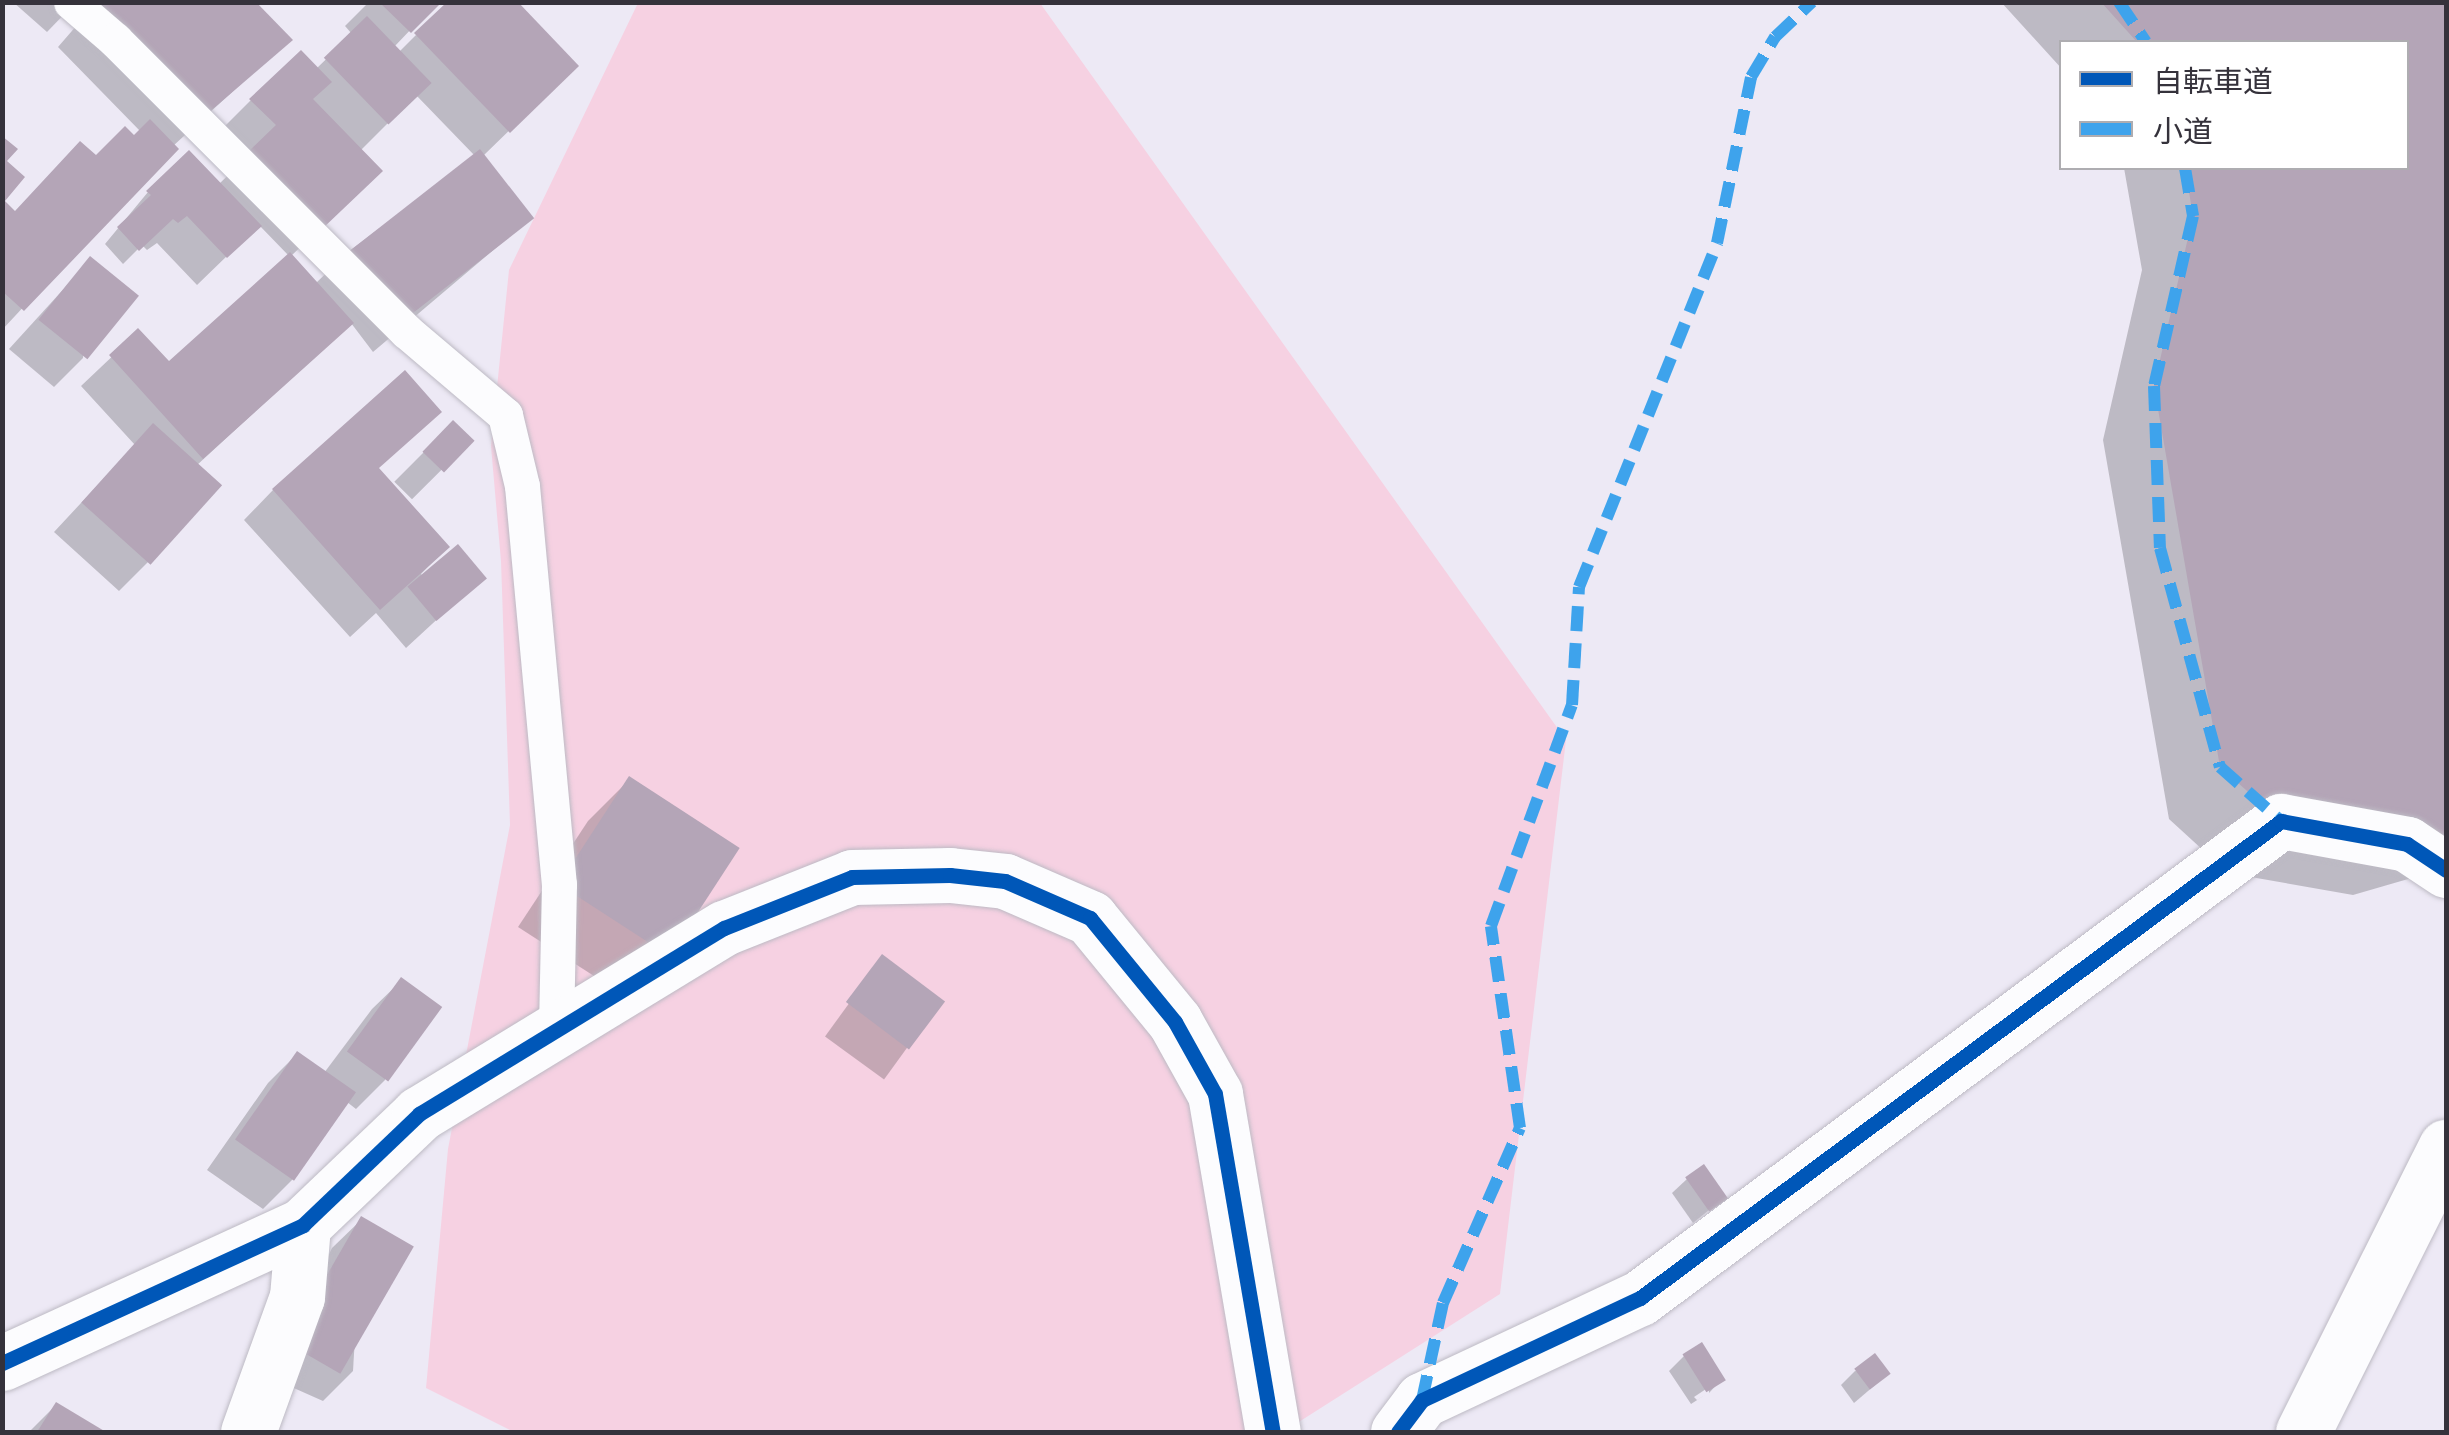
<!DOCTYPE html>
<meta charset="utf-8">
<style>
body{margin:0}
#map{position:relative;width:2449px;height:1435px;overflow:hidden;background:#ede9f5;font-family:"Times New Roman","Noto Sans JP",serif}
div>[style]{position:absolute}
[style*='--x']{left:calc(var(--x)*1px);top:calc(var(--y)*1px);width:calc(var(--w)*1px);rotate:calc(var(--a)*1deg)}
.green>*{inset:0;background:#f6d1e2}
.shadow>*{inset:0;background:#0003;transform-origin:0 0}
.building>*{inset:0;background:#b4a5b7;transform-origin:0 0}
.roads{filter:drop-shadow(0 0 2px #bdbac4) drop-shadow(0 0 2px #bdbac4)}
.service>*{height:35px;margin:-17.5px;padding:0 17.5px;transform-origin:17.5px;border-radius:17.5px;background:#fcfcfe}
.minor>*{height:55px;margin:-27.5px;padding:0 27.5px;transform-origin:27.5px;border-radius:27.5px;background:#fcfcfe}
.tertiary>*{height:55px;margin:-27.5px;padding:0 27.5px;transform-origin:27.5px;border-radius:27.5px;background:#fcfcfe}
.quiet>*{height:12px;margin-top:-6px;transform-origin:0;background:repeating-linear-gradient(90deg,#3ea3ec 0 25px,transparent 0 37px)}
.cycleway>*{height:15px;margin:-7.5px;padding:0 7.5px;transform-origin:7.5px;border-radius:7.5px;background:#0057b8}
span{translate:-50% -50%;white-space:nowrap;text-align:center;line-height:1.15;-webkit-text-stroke:10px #fff;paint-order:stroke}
.frame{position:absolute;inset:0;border:5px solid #35323b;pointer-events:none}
.legend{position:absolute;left:2059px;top:40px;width:350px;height:130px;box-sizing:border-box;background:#fff;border:2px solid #aeadb1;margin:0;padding:12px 18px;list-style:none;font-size:30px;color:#35323b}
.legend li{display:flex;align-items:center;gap:20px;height:50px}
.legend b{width:50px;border:2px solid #aeadb1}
</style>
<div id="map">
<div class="green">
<div style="clip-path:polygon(638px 3px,1040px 3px,1566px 740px,1500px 1294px,1283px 1432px,514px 1432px,426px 1388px,448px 1149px,510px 825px,501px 561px,491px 446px,509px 270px)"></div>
</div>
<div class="shadow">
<div style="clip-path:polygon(13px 2px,76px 2px,47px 32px)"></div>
<div style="clip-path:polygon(97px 2px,289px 40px,173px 146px,2px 330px,2px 203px,14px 214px,141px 132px,58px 47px)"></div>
<div style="clip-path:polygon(evenodd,369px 2px,437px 2px,394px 47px,399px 52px,416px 35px,546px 95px,483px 156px,530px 219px,373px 352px,351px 323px,196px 466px,148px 562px,119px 591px,54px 532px,135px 445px,81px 386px,138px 332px,168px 365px,289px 256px,259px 225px,197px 285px,157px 243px,147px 250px,142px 245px,123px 264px,105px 244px,148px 192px,219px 184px,248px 156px,222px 129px,251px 100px,316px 69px,352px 34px,345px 26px,369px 2px,416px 95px,475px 156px,348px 252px,315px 284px,291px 256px,350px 200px,360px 151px,416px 95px)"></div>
<div style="clip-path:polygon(2001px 2px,2446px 2px,2446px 868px,2353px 895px,2228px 873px,2169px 819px,2103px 440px,2142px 270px,2124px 168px,2406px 168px,2406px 42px,2062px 42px,2062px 69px)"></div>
<div style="clip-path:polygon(90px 260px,83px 358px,54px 387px,9px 349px)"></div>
<div style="left:453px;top:423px;width:25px;height:83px;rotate:45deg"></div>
<div style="clip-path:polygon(377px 470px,447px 547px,421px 574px,424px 577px,483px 577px,406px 648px,376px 613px,350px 637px,244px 520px,273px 490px)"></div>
<div style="clip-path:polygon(630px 779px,736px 849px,625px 996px,518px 927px,588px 821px)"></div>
<div style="left:882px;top:958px;width:73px;height:97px;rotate:36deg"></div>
<div style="clip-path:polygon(402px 980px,385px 1080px,356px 1109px,347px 1102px,292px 1180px,263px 1209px,207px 1170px,268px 1083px,297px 1054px,324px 1073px,372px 1009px)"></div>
<div style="clip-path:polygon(1687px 1179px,1724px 1198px,1693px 1223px,1672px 1193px)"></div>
<div style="clip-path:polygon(362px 1219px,353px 1371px,323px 1401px,269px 1377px,332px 1248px)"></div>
<div style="clip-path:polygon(1684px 1356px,1722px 1379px,1709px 1393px,1709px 1387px,1694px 1397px,1697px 1400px,1708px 1393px,1691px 1404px,1669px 1371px)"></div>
<div style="clip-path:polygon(1855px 1371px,1888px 1374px,1854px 1403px,1841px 1385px)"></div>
<div style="clip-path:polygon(56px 1405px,101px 1432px,29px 1432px)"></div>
</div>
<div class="building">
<div style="clip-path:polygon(97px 2px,256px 2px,293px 40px,207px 114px)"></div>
<div style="clip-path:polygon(379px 2px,442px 2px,411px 33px)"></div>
<div style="clip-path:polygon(447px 2px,518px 2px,579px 66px,510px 133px,414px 33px)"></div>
<div style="clip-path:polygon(2101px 2px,2446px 2px,2446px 833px,2407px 844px,2281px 821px,2220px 767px,2154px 386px,2193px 216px,2185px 168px,2406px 168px,2406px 42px,2137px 42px)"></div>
<div style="left:367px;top:16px;width:93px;height:60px;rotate:46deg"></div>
<div style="clip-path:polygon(301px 50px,332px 82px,313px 99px,383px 171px,321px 230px,247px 153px,276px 125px,249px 99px)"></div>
<div style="clip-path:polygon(150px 119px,179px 149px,24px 311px,2px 291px,2px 136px,18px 149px,7px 161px,25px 177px,5px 201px,15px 211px,80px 141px,96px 155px,125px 126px,134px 135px)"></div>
<div style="left:480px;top:149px;width:88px;height:168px;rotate:52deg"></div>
<div style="clip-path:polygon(189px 150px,262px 226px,227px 258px,187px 216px,178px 223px,173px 219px,139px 251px,117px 227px,151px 195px,146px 191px)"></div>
<div style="clip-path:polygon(290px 252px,354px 323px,203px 459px,109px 355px,138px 328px,169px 361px)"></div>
<div style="left:90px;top:256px;width:63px;height:82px;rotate:39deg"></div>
<div style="clip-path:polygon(405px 370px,442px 412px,379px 468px,450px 547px,380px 610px,272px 489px)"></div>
<div style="left:453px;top:420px;width:30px;height:44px;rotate:44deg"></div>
<div style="left:153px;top:423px;width:93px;height:107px;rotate:42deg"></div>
<div style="left:458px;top:544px;width:45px;height:66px;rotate:50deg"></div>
<div style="left:629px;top:776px;width:132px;height:129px;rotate:33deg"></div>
<div style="left:882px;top:954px;width:79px;height:60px;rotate:37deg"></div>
<div style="left:401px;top:977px;width:51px;height:92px;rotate:36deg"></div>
<div style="left:297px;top:1051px;width:72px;height:108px;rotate:35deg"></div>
<div style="left:1704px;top:1164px;width:42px;height:23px;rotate:55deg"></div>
<div style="left:361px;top:1216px;width:61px;height:147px;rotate:30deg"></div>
<div style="left:1702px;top:1342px;width:45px;height:23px;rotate:58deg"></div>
<div style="left:1875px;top:1353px;width:26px;height:26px;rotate:53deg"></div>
<div style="clip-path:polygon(56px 1402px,106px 1432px,37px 1432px)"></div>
</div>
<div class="roads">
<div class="service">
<div style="--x:71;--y:2;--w:58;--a:40.8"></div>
<div style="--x:115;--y:40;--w:412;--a:45"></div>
<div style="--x:406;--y:331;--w:130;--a:40.3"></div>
<div style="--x:505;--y:415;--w:73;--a:76.5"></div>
<div style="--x:522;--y:486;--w:400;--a:84.7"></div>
<div style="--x:559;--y:884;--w:147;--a:91.2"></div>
</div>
<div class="minor">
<div style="--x:2;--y:1363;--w:331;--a:-24.6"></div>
<div style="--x:303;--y:1225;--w:161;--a:-43.7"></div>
<div style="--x:419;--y:1114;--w:357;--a:-31.4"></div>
<div style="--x:724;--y:928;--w:138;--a:-21.7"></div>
<div style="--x:852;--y:877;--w:98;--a:-1.2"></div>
<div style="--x:950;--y:875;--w:55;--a:6.2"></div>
<div style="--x:1005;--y:881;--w:93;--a:23.5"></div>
<div style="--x:1090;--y:918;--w:134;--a:50.7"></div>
<div style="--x:1175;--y:1022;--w:82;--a:60.9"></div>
<div style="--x:1215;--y:1094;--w:343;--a:80.3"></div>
<div style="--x:248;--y:1432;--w:144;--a:-70.1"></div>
<div style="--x:297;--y:1297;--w:72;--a:-85.2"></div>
<div style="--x:1398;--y:1432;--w:40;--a:-53"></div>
<div style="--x:1422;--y:1400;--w:241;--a:-25.1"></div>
<div style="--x:1640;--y:1298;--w:799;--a:-36.65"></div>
<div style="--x:2281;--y:821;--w:128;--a:10.3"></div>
<div style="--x:2407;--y:844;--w:47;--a:33.7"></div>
</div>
<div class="tertiary">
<div style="--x:2303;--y:1432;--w:319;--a:-63.4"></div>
</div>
</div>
<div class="quiet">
<div style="--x:2119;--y:2;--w:48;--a:56"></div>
<div style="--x:2185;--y:168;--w:49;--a:80.5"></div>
<div style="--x:2193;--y:216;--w:174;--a:102.9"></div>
<div style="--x:2154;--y:386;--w:162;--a:87.9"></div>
<div style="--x:2160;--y:548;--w:227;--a:74.7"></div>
<div style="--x:2220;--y:767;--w:81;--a:41.5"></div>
<div style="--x:1422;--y:1400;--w:99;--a:-77.8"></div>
<div style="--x:1443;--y:1303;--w:191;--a:-66.3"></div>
<div style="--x:1520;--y:1128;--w:204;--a:-98.2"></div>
<div style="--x:1491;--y:926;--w:235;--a:-69.9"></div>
<div style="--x:1572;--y:705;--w:118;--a:-86.6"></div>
<div style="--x:1579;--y:587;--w:371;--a:-68.1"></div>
<div style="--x:1717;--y:243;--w:169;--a:-78.4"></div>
<div style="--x:1751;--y:77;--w:47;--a:-59"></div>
<div style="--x:1775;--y:37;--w:51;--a:-43.4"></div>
</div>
<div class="cycleway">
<div style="--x:2;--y:1363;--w:331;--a:-24.6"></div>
<div style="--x:303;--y:1225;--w:161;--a:-43.7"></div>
<div style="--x:419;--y:1114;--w:357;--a:-31.4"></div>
<div style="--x:724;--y:928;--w:138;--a:-21.7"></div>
<div style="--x:852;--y:877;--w:98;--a:-1.2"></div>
<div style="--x:950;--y:875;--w:55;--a:6.2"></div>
<div style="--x:1005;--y:881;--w:93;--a:23.5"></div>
<div style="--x:1090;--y:918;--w:134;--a:50.7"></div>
<div style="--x:1175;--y:1022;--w:82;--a:60.9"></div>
<div style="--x:1215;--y:1094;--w:343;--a:80.3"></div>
<div style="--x:1398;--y:1432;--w:40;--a:-53"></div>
<div style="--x:1422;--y:1400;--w:241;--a:-25.1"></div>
<div style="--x:1640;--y:1298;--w:799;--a:-36.65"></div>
<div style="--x:2281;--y:821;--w:128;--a:10.3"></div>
<div style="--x:2407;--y:844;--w:47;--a:33.7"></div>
</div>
<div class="frame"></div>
<ul class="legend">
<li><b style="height:12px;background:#0057b8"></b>自転車道</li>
<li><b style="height:12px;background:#3ea3ec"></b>小道</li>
</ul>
</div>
